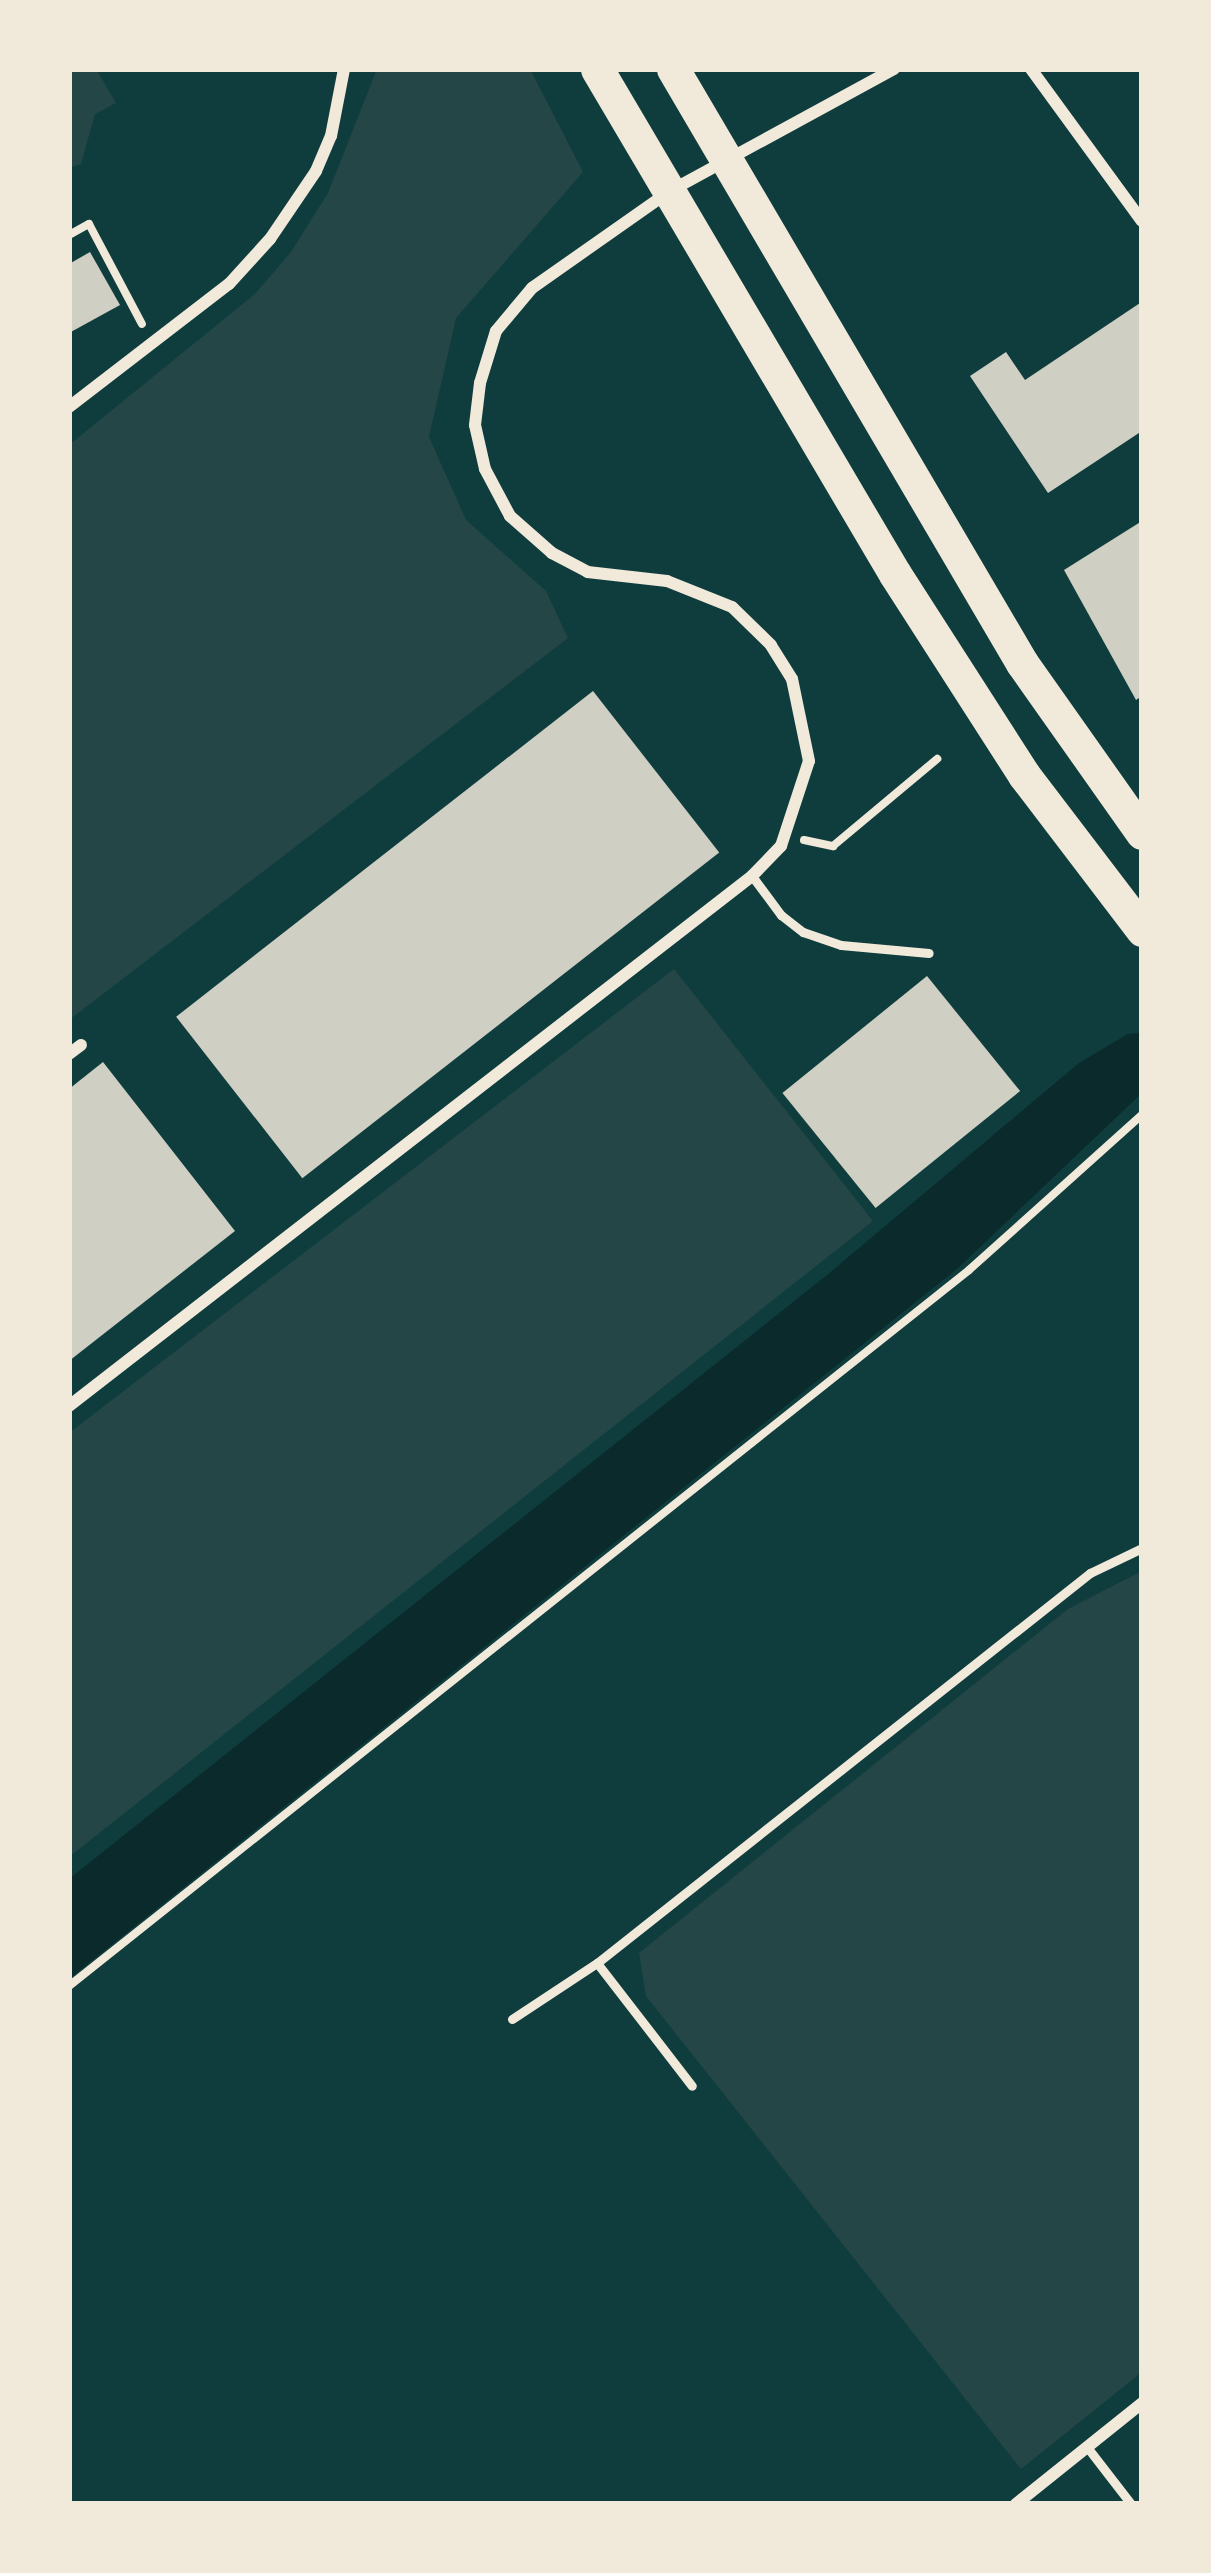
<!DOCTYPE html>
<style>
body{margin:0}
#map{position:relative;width:1211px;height:2573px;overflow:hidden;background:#0f3d3e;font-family:"Alegreya Sans",sans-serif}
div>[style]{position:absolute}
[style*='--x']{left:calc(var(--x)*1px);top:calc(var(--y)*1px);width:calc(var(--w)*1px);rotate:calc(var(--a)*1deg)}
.green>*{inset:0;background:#244646}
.water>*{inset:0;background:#0a2a2b}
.building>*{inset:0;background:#cfcfc3;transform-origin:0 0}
.path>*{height:8px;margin:-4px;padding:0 4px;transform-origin:4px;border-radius:4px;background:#f1e9da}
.service>*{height:9px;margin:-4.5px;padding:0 4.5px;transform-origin:4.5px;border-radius:4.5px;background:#f1e9da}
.minor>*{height:12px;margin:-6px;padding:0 6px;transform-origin:6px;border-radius:6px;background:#f1e9da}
.trunk>*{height:33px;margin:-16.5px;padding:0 16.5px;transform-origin:16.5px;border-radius:16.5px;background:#f1e9da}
span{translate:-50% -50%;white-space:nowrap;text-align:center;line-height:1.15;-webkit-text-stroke:12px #f1e9da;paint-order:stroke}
.frame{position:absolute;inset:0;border:72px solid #f1e9da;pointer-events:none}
</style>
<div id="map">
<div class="green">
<div style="clip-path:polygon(69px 69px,96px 69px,116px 103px,95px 114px,81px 164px,69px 168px)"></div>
<div style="clip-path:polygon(377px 69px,530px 69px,583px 172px,456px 318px,429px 437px,466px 520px,546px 591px,568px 638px,69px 1020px,69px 445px,255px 294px,291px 252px,328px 193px)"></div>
<div style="clip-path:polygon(674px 969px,873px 1221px,69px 1857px,69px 1433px)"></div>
<div style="clip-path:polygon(1142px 1571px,1142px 2372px,1021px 2469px,646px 1996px,639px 1953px,1068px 1609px)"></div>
</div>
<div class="water">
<div style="clip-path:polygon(1142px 1033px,1142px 1093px,957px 1269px,69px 1979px,69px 1879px,827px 1275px,1079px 1063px,1128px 1034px)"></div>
</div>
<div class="building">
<div style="clip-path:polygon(90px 252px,120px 305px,69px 333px,69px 264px)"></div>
<div style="clip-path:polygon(1140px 303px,1142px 431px,1048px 493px,970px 376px,1006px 352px,1025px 380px)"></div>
<div style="clip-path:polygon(1142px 521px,1142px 696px,1136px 700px,1064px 570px)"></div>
<div style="left:593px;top:691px;width:205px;height:529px;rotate:52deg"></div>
<div style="left:927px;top:976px;width:148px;height:186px;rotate:51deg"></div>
<div style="clip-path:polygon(103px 1062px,235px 1231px,69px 1361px,69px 1089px)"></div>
</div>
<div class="path">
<div style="--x:69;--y:235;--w:23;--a:-29"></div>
<div style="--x:89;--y:224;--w:113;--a:62.1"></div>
<div style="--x:804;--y:840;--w:30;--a:12"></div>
<div style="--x:833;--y:846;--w:136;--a:-39.9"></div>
<div style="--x:69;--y:1986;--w:1150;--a:-38.5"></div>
<div style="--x:969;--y:1270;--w:232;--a:-41.9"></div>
</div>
<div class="service">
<div style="--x:752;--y:876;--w:49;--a:53.4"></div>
<div style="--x:781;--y:915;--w:28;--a:38"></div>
<div style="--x:803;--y:932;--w:40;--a:18.9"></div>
<div style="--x:841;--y:945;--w:88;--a:5.2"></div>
<div style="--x:597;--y:1963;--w:155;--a:52.3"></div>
<div style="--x:512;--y:2019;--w:102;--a:-33.4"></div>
<div style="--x:597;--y:1963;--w:629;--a:-38.35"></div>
<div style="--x:1090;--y:1573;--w:58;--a:-25.7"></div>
<div style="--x:1087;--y:2447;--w:72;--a:52.3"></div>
</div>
<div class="minor">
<div style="--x:1031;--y:69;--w:188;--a:53.9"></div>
<div style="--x:69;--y:407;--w:202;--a:-37.6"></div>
<div style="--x:229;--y:284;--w:61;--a:-47.7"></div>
<div style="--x:270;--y:239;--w:82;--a:-55.9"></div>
<div style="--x:316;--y:171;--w:38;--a:-67"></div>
<div style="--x:331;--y:136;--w:68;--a:-79"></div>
<div style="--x:69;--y:1054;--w:15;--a:-37"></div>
<div style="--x:69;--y:1406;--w:865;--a:-37.81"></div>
<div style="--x:752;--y:876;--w:42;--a:-46"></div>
<div style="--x:781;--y:846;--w:89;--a:-71.8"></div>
<div style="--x:809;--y:761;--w:84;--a:-101.7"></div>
<div style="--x:792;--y:679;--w:40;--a:-122"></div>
<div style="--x:771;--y:645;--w:54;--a:-135.7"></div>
<div style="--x:732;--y:607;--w:70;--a:-158.2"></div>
<div style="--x:667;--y:581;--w:80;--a:-173.5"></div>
<div style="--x:588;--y:572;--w:41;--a:-152.2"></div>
<div style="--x:552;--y:553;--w:56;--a:-138.6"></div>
<div style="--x:510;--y:516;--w:53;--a:-118"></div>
<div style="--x:485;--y:469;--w:45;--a:-102.8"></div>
<div style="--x:475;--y:425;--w:42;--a:-83.2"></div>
<div style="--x:480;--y:383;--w:54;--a:-72.9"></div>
<div style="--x:496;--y:331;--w:56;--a:-50.1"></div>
<div style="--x:532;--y:288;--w:169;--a:-35.1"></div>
<div style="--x:670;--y:191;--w:255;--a:-28.6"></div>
<div style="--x:1016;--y:2504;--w:161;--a:-38.7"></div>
</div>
<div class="trunk">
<div style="--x:597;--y:69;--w:586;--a:59.46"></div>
<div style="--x:895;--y:574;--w:239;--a:57.3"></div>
<div style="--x:1024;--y:775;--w:195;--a:52.7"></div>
<div style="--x:673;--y:69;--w:689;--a:59.56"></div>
<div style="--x:1022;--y:663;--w:208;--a:54.8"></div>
</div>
<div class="frame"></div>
</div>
